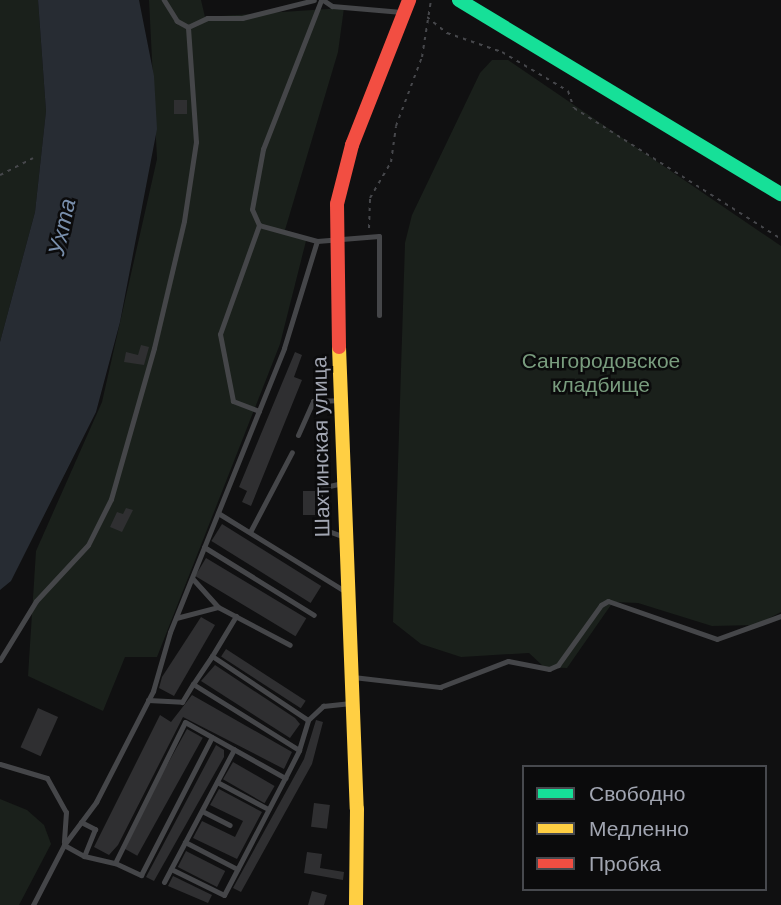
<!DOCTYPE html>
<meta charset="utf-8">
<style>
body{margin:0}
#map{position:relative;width:781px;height:905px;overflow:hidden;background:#101011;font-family:Arial,sans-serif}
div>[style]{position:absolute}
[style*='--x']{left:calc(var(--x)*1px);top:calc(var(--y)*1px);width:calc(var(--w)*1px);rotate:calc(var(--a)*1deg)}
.green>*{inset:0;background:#1a201b}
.water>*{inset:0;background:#272c33}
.building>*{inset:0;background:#2f2f31;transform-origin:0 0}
.path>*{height:2px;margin-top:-1px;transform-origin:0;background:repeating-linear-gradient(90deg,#46474b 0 3.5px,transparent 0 8.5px)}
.lane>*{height:5px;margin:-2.5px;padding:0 2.5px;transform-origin:2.5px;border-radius:2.5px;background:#454649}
.fast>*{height:14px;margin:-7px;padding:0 7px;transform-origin:7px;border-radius:7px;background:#16e098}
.slow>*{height:14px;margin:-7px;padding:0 7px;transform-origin:7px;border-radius:7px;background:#ffcf43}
.jam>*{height:14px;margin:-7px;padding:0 7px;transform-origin:7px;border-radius:7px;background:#f24e42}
span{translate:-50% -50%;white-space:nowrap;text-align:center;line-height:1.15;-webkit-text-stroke:5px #0b0b0c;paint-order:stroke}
.park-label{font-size:21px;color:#799c7e}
.street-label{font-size:21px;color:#a1a5b1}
.water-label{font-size:23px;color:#798fac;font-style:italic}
.legend{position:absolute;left:522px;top:765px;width:245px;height:126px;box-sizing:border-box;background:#0b0b0c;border:2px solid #47494e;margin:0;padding:9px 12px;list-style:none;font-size:21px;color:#a1a5b1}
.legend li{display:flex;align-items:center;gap:14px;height:35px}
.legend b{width:35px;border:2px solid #47494e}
</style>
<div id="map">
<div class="green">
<div style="clip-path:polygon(0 0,38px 0,46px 111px,35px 212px,0 342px)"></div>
<div style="clip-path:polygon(149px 0,201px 0,205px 17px,344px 8px,338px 52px,285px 230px,307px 237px,280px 344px,157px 657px,125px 657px,103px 711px,28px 676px,36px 551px,102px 402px,157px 159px)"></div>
<div style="clip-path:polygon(492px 60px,508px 60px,781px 246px,781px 612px,756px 625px,712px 626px,638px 603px,613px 602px,567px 668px,544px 667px,529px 653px,461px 657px,421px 644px,393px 622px,405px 243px,412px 215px,480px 73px)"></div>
<div style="clip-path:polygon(0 799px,27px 810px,44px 825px,51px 844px,19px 905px,0 905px)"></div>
</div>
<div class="water">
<div style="clip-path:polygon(38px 0,139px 0,154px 76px,157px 129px,120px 322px,96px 412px,11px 581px,0 590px,0 342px,35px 212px,46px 111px)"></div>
</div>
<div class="building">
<div style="left:174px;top:100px;width:13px;height:14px"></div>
<div style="clip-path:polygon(141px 345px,149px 347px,144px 365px,124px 362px,126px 352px,138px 355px)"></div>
<div style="clip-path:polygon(295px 352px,302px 355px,294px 377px,302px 380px,251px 506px,242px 502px,247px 491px,239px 487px)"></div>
<div style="left:303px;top:491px;width:12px;height:24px"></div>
<div style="clip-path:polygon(126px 508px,133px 510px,122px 532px,110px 527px,117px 512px,123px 514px)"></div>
<div style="left:222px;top:524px;width:117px;height:20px;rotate:32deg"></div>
<div style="left:206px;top:558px;width:117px;height:21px;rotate:31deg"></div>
<div style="clip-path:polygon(201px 617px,215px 625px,174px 696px,159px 688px,162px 677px)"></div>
<div style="left:226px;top:649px;width:95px;height:9px;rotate:33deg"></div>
<div style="clip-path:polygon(215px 665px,295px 718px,300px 724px,290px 738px,201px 681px)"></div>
<div style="clip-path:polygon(192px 695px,292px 752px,284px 769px,183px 717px,118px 845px,109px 855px,94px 847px,160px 715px,171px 722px)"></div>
<div style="left:38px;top:708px;width:22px;height:43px;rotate:24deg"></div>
<div style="clip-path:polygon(316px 720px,323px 722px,312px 764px,241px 892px,233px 888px,304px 759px)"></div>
<div style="left:187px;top:729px;width:18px;height:135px;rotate:29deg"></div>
<div style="clip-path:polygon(216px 745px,224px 750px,224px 757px,154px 881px,146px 877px)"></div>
<div style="left:233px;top:762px;width:48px;height:20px;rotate:30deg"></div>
<div style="clip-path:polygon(219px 789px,262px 812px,237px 859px,193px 838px,202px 821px,235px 837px,243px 821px,210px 805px)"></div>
<div style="left:314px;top:803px;width:16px;height:24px;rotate:7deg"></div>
<div style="left:186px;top:851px;width:44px;height:18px;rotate:27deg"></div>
<div style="clip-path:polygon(307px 852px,322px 854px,320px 868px,344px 872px,343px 880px,304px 873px)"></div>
<div style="clip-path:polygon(173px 876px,212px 895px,208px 903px,168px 886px)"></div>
<div style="clip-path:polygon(312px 891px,327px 895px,324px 905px,308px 905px)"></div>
</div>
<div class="path">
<div style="--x:427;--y:17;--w:26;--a:39"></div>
<div style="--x:447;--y:33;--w:58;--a:19.1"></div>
<div style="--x:502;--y:52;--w:77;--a:30.6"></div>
<div style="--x:568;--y:91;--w:18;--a:71"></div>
<div style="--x:574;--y:108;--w:245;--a:32.3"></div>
<div style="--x:0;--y:175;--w:37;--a:-27"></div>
<div style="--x:369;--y:228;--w:30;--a:-88"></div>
<div style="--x:370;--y:198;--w:42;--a:-59.7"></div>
<div style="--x:391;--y:162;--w:36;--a:-82"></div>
<div style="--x:396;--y:126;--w:74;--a:-69.4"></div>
<div style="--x:422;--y:57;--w:58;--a:-81"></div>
</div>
<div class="lane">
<div style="--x:323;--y:0;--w:11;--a:34"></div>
<div style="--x:332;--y:6;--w:70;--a:4.9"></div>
<div style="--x:188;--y:27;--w:21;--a:-25"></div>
<div style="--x:207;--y:18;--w:35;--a:0"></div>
<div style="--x:242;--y:18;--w:74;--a:-14"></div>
<div style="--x:317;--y:241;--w:60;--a:-164.6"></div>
<div style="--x:259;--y:225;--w:17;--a:-114"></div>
<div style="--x:252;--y:209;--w:61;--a:-79.6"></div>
<div style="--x:263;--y:149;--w:160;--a:-68.7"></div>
<div style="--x:259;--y:411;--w:28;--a:-159"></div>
<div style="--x:233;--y:401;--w:68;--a:-101"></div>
<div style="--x:220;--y:334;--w:116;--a:-70.3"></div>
<div style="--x:298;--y:435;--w:37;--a:-66"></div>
<div style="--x:313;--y:401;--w:24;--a:-2"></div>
<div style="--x:338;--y:484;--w:18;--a:167"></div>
<div style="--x:320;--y:488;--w:40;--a:90"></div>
<div style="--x:320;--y:528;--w:23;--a:20"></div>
<div style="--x:218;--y:513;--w:147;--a:31.6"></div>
<div style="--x:250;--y:532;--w:90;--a:-62.3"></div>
<div style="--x:204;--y:547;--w:129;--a:31.7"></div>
<div style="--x:192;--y:578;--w:39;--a:48"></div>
<div style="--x:218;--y:607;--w:81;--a:27.8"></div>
<div style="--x:236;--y:616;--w:47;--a:121"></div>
<div style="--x:212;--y:656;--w:115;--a:33.7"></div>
<div style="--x:308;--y:720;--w:21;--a:-43"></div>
<div style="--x:323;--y:706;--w:28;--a:-6"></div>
<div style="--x:176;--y:618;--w:43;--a:-14.7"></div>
<div style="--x:212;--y:656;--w:34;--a:124"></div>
<div style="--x:193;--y:684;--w:125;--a:31.9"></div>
<div style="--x:299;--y:750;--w:31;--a:-73"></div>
<div style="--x:0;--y:660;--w:69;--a:-58.6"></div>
<div style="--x:36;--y:601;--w:76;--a:-47.1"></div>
<div style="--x:88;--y:545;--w:51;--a:-63.4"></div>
<div style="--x:111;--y:499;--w:157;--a:-74.1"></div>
<div style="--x:154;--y:348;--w:130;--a:-76.7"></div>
<div style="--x:184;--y:221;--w:80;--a:-81.4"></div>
<div style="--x:196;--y:142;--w:115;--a:-94"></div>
<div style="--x:188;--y:27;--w:13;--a:-151"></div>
<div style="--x:177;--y:21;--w:25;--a:-122"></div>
<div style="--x:353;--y:677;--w:88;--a:6.6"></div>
<div style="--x:440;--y:687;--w:73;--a:-20.9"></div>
<div style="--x:508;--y:661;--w:42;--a:11"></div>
<div style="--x:549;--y:669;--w:10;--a:-24"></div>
<div style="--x:558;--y:665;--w:74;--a:-54.4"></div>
<div style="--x:601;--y:605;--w:8;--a:-30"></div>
<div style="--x:608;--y:601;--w:115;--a:19.2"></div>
<div style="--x:717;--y:639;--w:68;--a:-19.8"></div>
<div style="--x:148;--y:700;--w:34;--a:3"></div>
<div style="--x:182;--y:702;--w:21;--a:-59"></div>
<div style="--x:0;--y:764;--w:49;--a:16.6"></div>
<div style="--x:47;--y:778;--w:39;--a:61"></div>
<div style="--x:66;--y:812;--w:30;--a:94"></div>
<div style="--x:217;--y:782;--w:58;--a:27.9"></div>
<div style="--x:202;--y:811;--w:31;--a:27"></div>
<div style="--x:81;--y:822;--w:16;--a:27"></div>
<div style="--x:95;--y:829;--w:29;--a:112"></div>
<div style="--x:84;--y:856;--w:32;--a:13"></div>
<div style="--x:115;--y:863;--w:157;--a:-63.6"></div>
<div style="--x:185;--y:722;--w:115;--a:29.2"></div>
<div style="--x:285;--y:778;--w:31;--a:-63"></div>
<div style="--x:185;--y:842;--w:59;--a:27.4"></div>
<div style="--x:64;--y:845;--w:23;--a:29"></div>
<div style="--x:115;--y:863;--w:29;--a:25"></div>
<div style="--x:141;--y:875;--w:155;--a:-62.8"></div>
<div style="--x:171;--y:869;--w:59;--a:26.1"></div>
<div style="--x:224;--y:895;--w:132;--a:-62.5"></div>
<div style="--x:164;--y:882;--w:150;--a:-62.2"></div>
<div style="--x:33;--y:905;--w:68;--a:-62.7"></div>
<div style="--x:64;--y:845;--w:54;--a:-53.3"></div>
<div style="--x:96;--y:802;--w:125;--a:-62.8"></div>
<div style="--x:153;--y:691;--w:61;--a:-73.9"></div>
<div style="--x:170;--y:632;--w:306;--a:-68.1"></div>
<div style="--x:284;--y:348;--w:112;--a:-72.9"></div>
<div style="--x:317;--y:241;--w:62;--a:-4.6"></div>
<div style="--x:379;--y:236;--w:79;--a:90"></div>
</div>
<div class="fast">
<div style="--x:459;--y:0;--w:376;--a:31.1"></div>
</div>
<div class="slow">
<div style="--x:339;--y:347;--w:462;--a:87.8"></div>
<div style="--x:357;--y:809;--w:96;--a:90.6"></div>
</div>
<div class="jam">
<div style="--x:339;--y:347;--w:143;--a:-90.8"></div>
<div style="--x:337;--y:204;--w:61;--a:-75.7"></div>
<div style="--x:352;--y:145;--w:156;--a:-68.5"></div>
</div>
<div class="park-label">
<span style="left:601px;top:373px">Сангородовское<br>кладбище</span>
</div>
<div class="street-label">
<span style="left:321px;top:447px;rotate:-91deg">Шахтинская улица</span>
</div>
<div class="water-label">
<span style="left:62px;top:227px;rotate:-78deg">Ухта</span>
</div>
<ul class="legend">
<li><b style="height:9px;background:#16e098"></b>Свободно</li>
<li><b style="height:9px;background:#ffcf43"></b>Медленно</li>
<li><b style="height:9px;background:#f24e42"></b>Пробка</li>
</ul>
</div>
